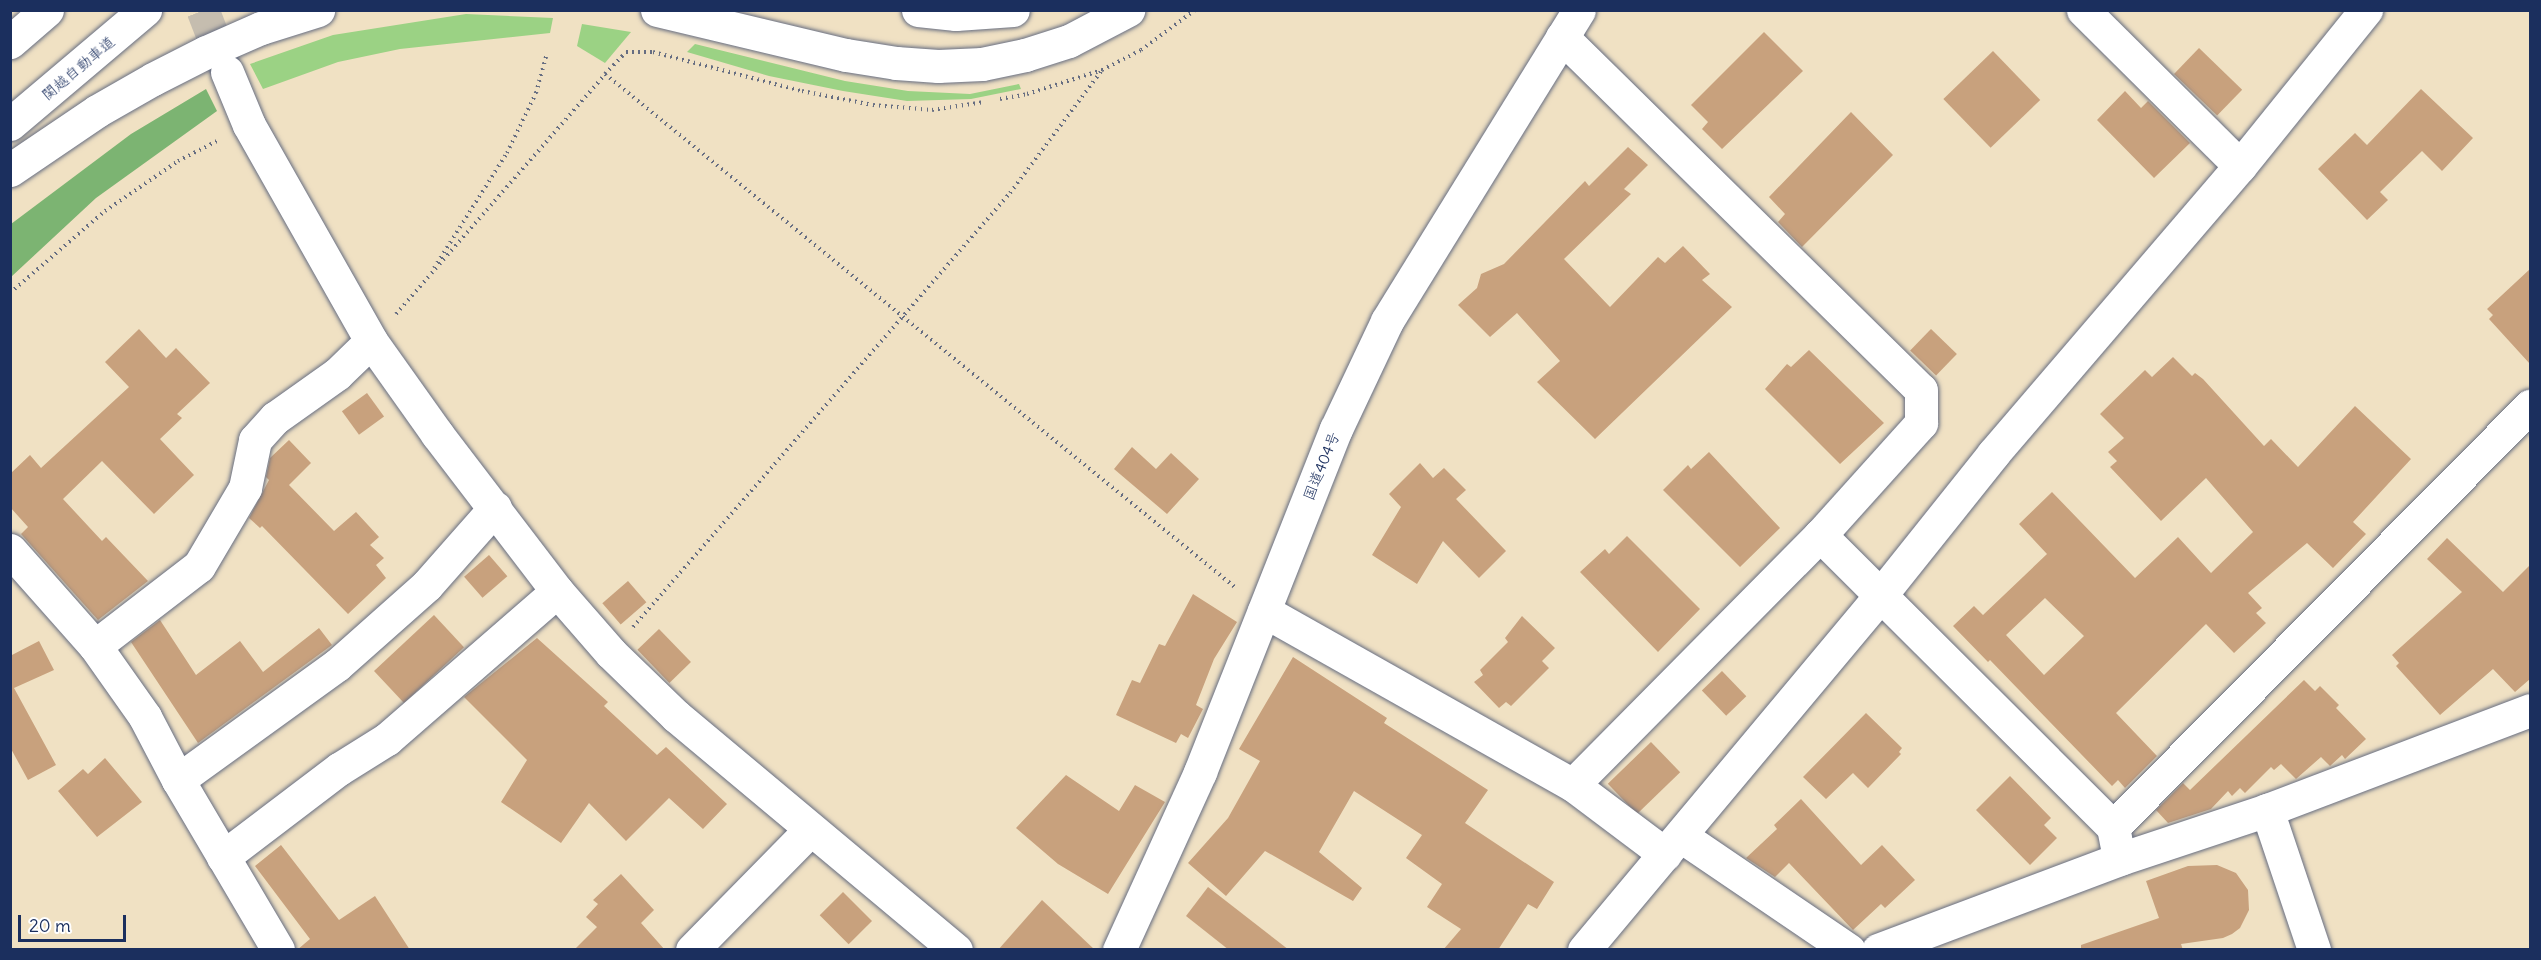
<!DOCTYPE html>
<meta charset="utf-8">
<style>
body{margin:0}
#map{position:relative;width:2541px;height:960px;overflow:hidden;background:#f0e1c3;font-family:Delius,"Klee One",sans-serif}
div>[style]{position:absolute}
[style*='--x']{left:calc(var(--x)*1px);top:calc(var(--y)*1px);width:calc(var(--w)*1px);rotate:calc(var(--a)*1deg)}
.green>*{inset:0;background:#9bd284}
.forest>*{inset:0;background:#7cb472}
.building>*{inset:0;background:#c8a17d;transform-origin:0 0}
.minor-tunnel>*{height:33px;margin-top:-16.5px;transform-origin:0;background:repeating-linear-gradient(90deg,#c5bdaf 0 33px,transparent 0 49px)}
.path>*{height:4px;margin-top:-2px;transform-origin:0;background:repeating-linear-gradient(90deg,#666d81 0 1.5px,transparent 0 6px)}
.roads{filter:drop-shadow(0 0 2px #666d81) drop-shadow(0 0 2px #666d81)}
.minor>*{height:33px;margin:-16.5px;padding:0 16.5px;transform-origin:16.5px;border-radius:16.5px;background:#fff}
.trunk>*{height:33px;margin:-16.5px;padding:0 16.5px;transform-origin:16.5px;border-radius:16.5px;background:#fff}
.motorway>*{height:33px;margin:-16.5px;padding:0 16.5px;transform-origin:16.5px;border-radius:16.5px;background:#fff}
span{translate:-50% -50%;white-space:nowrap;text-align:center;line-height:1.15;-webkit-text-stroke:6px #fff;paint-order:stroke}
.street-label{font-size:15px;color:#1b2f5e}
.frame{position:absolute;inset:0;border:12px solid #1b2f5e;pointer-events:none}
.scale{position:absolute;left:18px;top:915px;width:108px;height:27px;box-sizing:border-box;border:3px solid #1b2f5e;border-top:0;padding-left:8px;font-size:18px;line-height:21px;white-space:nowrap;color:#1b2f5e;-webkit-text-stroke:4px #fff;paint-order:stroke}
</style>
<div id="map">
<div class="green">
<div style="clip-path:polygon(466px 14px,553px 18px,550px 33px,400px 49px,338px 62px,263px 89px,250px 64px,333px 35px)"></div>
<div style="clip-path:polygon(582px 24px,631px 32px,605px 63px,577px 46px)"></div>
<div style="clip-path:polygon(695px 44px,845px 81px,908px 91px,970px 94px,1019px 84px,1021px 89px,971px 99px,907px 101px,843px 91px,769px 76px,687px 52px)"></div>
</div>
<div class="forest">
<div style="clip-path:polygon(206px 89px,217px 111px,96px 198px,11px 277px,11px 224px,131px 134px)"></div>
</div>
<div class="building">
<div style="clip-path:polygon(1764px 32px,1803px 71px,1722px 149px,1702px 129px,1708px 122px,1691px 105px)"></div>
<div style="left:2199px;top:48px;width:60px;height:36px;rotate:44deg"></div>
<div style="left:1993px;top:51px;width:68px;height:69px;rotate:46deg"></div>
<div style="clip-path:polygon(2421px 89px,2473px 138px,2442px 171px,2422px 151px,2380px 192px,2388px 200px,2367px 220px,2318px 169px,2355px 133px,2367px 145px)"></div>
<div style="clip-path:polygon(2125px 91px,2141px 108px,2148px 101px,2190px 143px,2154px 178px,2097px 120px)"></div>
<div style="clip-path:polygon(1851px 112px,1893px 155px,1802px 247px,1778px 222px,1785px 214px,1769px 197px)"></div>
<div style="clip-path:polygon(1628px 147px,1648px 165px,1624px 189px,1631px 194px,1564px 259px,1610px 307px,1658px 257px,1665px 263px,1683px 246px,1710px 274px,1702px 280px,1732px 307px,1595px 439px,1537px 382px,1560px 361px,1517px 313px,1490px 337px,1458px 305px,1477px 288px,1481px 274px,1504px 264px,1585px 181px,1589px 186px)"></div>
<div style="clip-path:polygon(2530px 269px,2530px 364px,2489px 319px,2493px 315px,2487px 309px)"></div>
<div style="clip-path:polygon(139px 329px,166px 358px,176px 348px,210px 383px,177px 414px,182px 418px,160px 439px,194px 475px,154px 514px,102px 461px,63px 499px,102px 541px,106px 537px,148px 581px,98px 620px,21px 534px,28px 527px,10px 507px,10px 474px,30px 455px,41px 468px,129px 387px,105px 362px)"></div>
<div style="left:1931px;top:329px;width:36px;height:30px;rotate:44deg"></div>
<div style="clip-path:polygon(1809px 350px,1884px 423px,1840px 464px,1765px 389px,1787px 364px,1791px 367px)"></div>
<div style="clip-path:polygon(evenodd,2173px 357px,2192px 376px,2195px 373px,2203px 379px,2264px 446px,2271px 439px,2298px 467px,2355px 406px,2411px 459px,2353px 522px,2366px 534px,2333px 568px,2307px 543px,2248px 593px,2262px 608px,2256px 613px,2266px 623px,2234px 653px,2206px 624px,2116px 713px,2157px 756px,2125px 788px,2118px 780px,2112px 786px,1990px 660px,1988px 662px,1953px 626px,1974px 606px,1983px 615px,2047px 554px,2019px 524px,2052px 492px,2135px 578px,2178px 537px,2211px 573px,2253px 532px,2206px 478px,2161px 521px,2110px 467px,2117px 461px,2108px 452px,2124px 438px,2100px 414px,2145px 370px,2152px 377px,2173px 357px,2045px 598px,2084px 636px,2044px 675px,2006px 635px,2045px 598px)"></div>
<div style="left:367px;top:393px;width:29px;height:31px;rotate:54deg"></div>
<div style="clip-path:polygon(289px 440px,311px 463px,289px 485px,334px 531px,356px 512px,379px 537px,370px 545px,384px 558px,376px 565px,386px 578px,348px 614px,262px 526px,260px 528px,249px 518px,269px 480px,266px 477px,270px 458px)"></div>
<div style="clip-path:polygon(1132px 447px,1156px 469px,1171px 453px,1199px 479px,1167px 514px,1114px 469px)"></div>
<div style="clip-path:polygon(1709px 452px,1780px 528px,1740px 567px,1663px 490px,1688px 465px,1691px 469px)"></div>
<div style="clip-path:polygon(1420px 463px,1433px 478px,1444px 468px,1466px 490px,1456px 499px,1506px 551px,1479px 578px,1443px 541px,1417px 584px,1372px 555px,1401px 507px,1389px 494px)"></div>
<div style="clip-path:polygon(1627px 536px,1700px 609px,1658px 652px,1580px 572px,1605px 549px,1609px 554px)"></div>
<div style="clip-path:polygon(2447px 538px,2503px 592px,2530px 565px,2530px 679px,2515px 692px,2493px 669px,2440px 715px,2396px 666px,2399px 663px,2392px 655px,2462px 592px,2427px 559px)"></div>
<div style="left:489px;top:555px;width:28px;height:33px;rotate:49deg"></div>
<div style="left:628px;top:581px;width:28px;height:34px;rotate:49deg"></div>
<div style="clip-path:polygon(1193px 594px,1237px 622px,1214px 659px,1196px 705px,1203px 709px,1188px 738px,1181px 734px,1176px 743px,1116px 715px,1132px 680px,1140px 683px,1159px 644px,1165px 646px)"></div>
<div style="left:434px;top:615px;width:44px;height:82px;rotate:47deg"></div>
<div style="clip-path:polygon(1522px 616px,1555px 648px,1542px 661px,1549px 668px,1511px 706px,1506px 702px,1499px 708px,1474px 682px,1483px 675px,1480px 670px,1508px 642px,1505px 638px)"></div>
<div style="clip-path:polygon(160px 620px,196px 675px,240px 641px,263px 672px,319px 628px,332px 645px,198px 743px,131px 642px)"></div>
<div style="left:659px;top:629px;width:46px;height:30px;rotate:46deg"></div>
<div style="clip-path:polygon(537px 638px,608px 702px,604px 706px,657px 755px,666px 747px,727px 804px,703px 829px,669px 798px,626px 841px,589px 803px,561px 843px,501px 802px,527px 760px,464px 697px)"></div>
<div style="clip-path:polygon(39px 641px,54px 670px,14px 688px,56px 765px,28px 780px,10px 747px,10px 656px)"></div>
<div style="clip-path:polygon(1293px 657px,1387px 718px,1384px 723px,1488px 790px,1465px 823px,1554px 882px,1537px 909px,1528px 904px,1498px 950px,1443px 950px,1461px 929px,1427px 907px,1442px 884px,1406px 858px,1422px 835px,1354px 791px,1319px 852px,1362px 888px,1353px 901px,1265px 851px,1226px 896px,1188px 863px,1228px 818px,1260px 761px,1239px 749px)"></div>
<div style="left:1722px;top:671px;width:35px;height:28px;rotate:46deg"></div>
<div style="clip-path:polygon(2304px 680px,2315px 691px,2320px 686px,2339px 705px,2336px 708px,2366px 739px,2345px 759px,2342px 755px,2330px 766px,2321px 757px,2296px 779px,2281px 764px,2274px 770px,2271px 767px,2245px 793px,2240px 788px,2232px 796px,2228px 791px,2211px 809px,2168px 823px,2156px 810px,2183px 783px,2190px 790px)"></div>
<div style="clip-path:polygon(1866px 713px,1902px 748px,1899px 752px,1901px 754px,1868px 788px,1853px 773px,1826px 799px,1803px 777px)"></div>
<div style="left:1651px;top:742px;width:42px;height:60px;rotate:46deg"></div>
<div style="clip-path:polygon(105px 758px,142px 802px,97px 837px,58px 791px,83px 769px,88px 774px)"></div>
<div style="clip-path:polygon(1066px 775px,1119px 811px,1135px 785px,1165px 802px,1108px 894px,1058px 864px,1016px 828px)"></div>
<div style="clip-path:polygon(2010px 776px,2051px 818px,2044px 825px,2057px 838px,2030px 865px,1976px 810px)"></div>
<div style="clip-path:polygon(1801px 799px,1861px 865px,1882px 845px,1915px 880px,1885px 908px,1881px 904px,1853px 930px,1789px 863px,1775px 877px,1746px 858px,1777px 829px,1774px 825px)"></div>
<div style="clip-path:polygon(281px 845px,339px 920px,375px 896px,410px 950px,297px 950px,310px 939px,255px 866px)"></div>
<div style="clip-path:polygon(2217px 865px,2236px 873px,2248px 890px,2249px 910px,2240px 928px,2232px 934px,2223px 938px,2181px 944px,2183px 950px,2081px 950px,2081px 945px,2159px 918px,2146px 881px,2188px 866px)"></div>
<div style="clip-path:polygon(621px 874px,654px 910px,641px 923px,665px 950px,574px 950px,597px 927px,586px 917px,598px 904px,593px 900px)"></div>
<div style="clip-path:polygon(1208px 887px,1289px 950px,1229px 950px,1186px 916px)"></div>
<div style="left:843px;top:892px;width:41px;height:33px;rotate:45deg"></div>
<div style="clip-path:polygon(1042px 900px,1095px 950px,998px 950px)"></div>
</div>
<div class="minor-tunnel">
<div style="--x:203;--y:10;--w:66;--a:68.8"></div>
</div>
<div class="path">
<div style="--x:605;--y:74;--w:30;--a:-46"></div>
<div style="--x:626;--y:52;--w:27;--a:0"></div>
<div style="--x:653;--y:52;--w:154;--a:14.7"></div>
<div style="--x:802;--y:91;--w:72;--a:11.2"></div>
<div style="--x:873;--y:105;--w:59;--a:4.8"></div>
<div style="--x:932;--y:110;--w:53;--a:-8.7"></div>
<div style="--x:1000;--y:99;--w:27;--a:-10"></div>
<div style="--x:1027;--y:94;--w:79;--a:-17.7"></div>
<div style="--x:1102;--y:70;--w:44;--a:-27.1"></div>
<div style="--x:1141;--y:50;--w:67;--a:-36.5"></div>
<div style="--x:434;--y:268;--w:136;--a:-57.6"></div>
<div style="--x:507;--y:153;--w:67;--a:-64.2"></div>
<div style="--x:536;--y:93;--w:41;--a:-74.6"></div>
<div style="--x:10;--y:293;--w:125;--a:-40.8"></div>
<div style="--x:105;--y:211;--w:88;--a:-34.4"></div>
<div style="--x:178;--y:161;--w:46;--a:-27.1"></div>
<div style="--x:396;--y:314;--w:318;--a:-48.9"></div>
<div style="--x:605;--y:74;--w:814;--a:39.17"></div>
<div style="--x:633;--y:627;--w:575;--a:-49.02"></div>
<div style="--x:1010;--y:193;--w:154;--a:-53.2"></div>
</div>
<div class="roads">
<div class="minor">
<div style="--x:2083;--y:10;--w:221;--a:44.8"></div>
<div style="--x:1562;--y:37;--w:503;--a:44.52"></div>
<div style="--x:1921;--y:390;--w:33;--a:90"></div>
<div style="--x:1921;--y:423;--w:151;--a:132"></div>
<div style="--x:1820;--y:535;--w:351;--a:134.7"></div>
<div style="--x:227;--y:72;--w:57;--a:67.5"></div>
<div style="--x:249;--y:125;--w:248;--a:60.5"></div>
<div style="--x:371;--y:341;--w:114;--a:54.6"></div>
<div style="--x:437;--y:434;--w:198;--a:52.6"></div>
<div style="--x:557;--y:591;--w:82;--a:48.9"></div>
<div style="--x:611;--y:653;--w:91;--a:44.1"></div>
<div style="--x:676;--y:716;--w:365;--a:39.9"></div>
<div style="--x:1820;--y:535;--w:414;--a:44.9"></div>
<div style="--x:2113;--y:827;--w:21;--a:79"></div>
<div style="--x:10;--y:550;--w:128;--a:48.5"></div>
<div style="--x:95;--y:646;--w:87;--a:54.8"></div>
<div style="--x:145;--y:717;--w:71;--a:62.4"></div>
<div style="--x:178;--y:780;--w:197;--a:59.5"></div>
<div style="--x:1264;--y:611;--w:355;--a:29.4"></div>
<div style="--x:1573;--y:785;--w:115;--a:36.9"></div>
<div style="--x:95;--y:646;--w:131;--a:-37.6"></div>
<div style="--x:199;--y:566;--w:91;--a:-59.5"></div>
<div style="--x:245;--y:488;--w:49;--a:-78.2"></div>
<div style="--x:255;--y:440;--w:30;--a:-48"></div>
<div style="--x:275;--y:418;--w:76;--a:-35.4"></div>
<div style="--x:337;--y:374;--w:47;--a:-44.1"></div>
<div style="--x:178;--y:780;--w:196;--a:-35.9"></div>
<div style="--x:337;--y:665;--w:120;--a:-41.6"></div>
<div style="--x:427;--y:585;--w:103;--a:-48.6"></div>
<div style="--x:2267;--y:810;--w:148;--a:71.4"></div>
<div style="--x:2113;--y:827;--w:593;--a:-45.27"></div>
<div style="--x:1681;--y:836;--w:203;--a:34.2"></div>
<div style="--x:223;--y:857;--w:146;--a:-37.2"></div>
<div style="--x:339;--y:769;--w:57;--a:-32"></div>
<div style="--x:387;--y:739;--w:225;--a:-41"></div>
<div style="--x:692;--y:950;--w:168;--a:-45.5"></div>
<div style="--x:1584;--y:950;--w:460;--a:-50.1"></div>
<div style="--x:1879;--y:597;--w:183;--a:-51.4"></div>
<div style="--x:1993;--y:454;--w:379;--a:-49.4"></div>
<div style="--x:2240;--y:166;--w:201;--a:-51.1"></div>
<div style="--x:1878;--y:950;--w:259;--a:-20.6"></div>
<div style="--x:2120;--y:859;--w:155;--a:-18.4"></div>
<div style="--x:2267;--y:810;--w:281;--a:-20.8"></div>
</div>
<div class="trunk">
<div style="--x:1119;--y:950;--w:196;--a:-65.5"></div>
<div style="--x:1200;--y:772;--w:369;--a:-68.4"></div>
<div style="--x:1336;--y:429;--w:119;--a:-64.7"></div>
<div style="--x:1387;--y:321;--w:365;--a:-58.3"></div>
</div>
<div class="motorway">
<div style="--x:657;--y:10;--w:194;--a:13.4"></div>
<div style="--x:846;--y:55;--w:51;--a:9.1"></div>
<div style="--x:896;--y:63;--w:42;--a:4.1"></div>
<div style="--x:938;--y:66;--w:44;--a:-2.6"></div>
<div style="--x:982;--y:64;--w:44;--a:-11.8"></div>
<div style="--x:1025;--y:55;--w:46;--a:-17.7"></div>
<div style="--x:1069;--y:41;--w:67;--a:-27.7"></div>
<div style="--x:918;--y:10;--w:38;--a:6"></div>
<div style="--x:956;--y:14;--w:57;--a:-4"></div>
<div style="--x:10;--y:42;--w:49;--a:-40.9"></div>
<div style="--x:10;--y:124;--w:177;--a:-40.2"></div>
<div style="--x:10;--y:170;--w:105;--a:-34.1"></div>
<div style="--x:97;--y:111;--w:64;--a:-29.7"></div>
<div style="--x:153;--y:79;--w:59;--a:-27"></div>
<div style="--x:206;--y:52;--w:60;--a:-23.6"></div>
<div style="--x:261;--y:28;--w:60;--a:-17.5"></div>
</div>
</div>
<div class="street-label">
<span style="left:78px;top:68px;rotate:-40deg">関越自動車道</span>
<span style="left:1321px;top:466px;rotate:-68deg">国道404号</span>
</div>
<div class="frame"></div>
<div class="scale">20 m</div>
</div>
